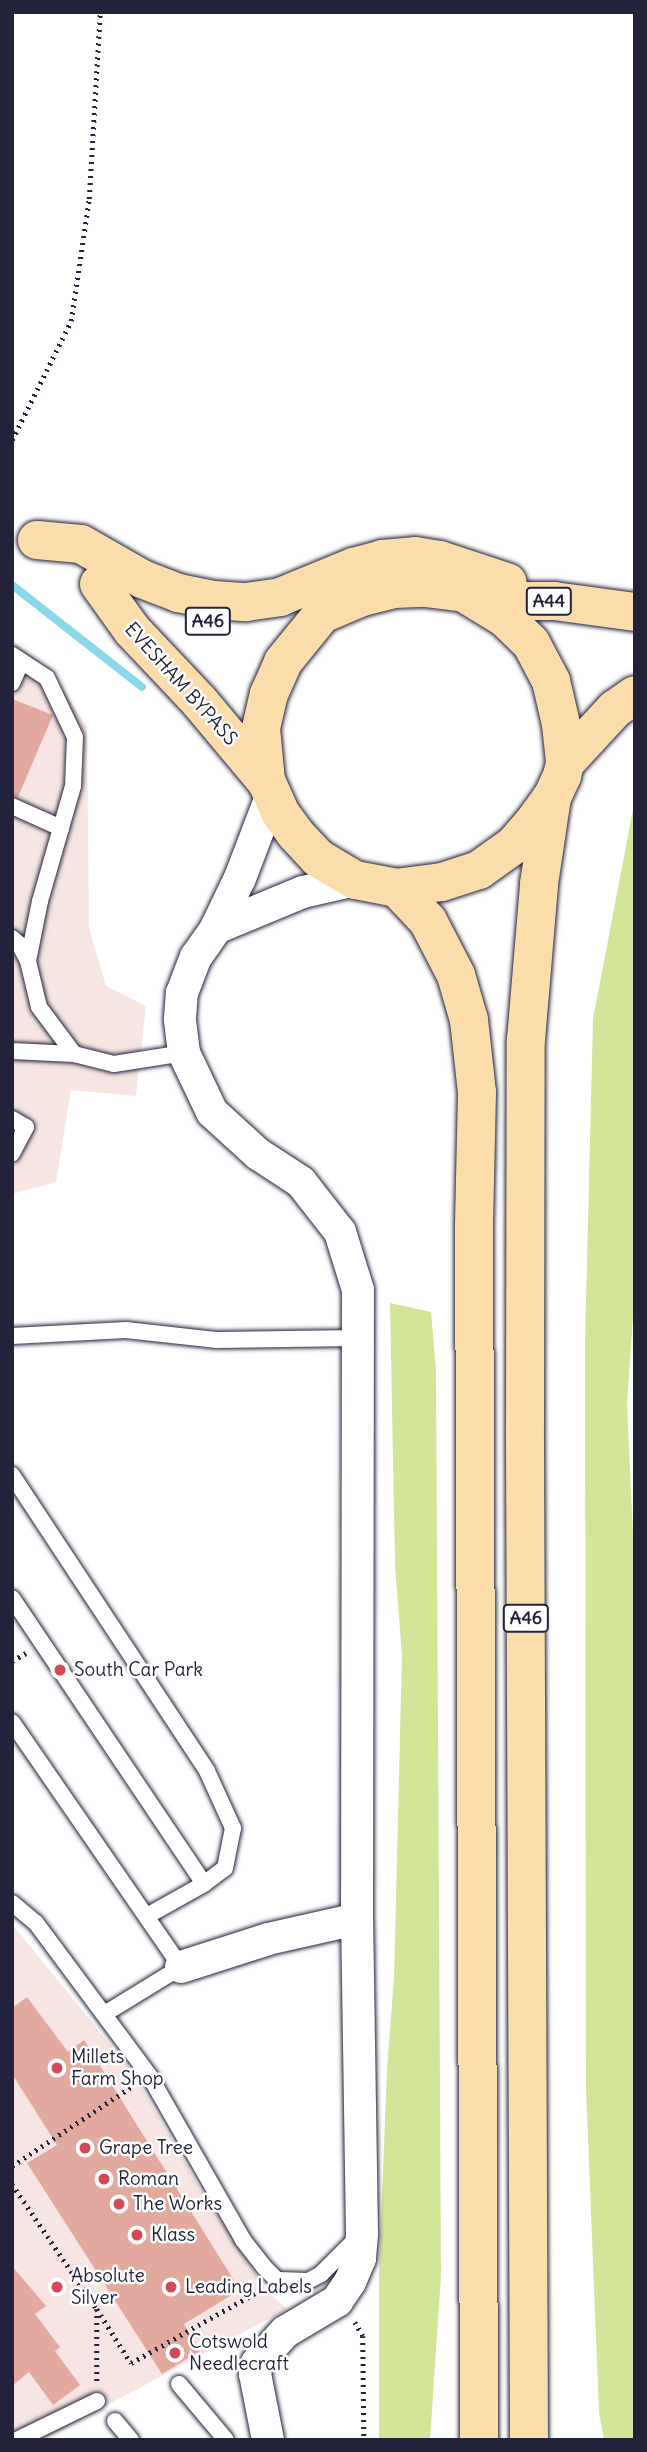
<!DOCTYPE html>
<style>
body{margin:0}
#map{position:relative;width:647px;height:2452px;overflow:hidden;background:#fff;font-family:Delius,sans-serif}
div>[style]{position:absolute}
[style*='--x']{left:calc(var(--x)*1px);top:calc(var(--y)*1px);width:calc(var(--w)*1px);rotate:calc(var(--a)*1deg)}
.built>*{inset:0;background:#f6e5e2}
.green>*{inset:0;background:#d2e599}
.stream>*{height:8px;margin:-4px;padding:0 4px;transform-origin:4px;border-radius:4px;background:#89d8e7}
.building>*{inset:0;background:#e2a99e}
.path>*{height:4.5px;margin-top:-2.25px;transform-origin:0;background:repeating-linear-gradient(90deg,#22223b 0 2px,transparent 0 7px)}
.roads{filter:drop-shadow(0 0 2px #22223b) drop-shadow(0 0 2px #22223b)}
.service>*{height:16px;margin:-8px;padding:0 8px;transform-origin:8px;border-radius:8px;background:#fff}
.minor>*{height:32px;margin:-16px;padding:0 16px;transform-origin:16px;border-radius:16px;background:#fff}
.trunk>*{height:38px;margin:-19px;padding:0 19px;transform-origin:19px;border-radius:19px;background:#faddab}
.dots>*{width:19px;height:19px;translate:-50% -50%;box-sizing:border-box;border:4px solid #fff;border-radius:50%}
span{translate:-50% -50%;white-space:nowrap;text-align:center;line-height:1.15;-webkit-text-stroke:5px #fff;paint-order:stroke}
.shield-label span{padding:2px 5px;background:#fff;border:2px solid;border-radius:5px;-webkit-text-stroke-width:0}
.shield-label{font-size:18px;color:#22223b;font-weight:700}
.street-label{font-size:19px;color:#22223b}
.poi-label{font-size:19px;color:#22223b}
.left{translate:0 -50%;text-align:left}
.frame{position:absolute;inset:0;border:14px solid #22223b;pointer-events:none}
</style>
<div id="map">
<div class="built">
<div style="clip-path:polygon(12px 640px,52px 673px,87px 727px,89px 928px,106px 986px,146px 1006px,136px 1096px,71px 1090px,56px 1182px,12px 1194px)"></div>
<div style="clip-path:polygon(12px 1924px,134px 2074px,198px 2185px,267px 2291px,287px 2309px,42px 2440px,12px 2440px)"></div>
</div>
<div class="green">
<div style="clip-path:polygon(635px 799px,635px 1287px,627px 1404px,635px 1578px,635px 2440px,604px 2440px,599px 2413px,586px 2088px,585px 1342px,593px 1019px)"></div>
<div style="clip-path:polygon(390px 1303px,431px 1312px,436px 1370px,441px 2275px,430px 2440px,379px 2440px,379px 2275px,387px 2069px,394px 1978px,402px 1655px,395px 1565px)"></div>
</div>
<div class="stream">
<div style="--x:12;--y:585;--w:165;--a:38.1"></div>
</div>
<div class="building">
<div style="clip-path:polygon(12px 699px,53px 715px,18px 797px,12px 796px)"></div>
<div style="clip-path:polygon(27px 1997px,68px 2052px,84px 2040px,240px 2290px,184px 2324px,200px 2351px,162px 2374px,27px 2163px,57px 2145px,12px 2074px,12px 2008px)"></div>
<div style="clip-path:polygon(12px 2266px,46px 2306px,35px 2314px,60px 2347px,55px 2351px,80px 2385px,53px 2405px,29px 2372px,12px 2386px)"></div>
</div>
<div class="path">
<div style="--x:12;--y:440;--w:133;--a:-63.6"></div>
<div style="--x:71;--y:321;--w:123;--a:-81.6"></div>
<div style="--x:89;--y:199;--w:187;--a:-86.6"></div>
<div style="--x:12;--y:1661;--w:16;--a:-30"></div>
<div style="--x:12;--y:2166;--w:143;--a:-33.6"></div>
<div style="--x:12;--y:2184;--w:151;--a:55.8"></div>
<div style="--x:97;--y:2309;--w:72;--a:90"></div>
<div style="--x:97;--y:2309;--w:64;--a:57.8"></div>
<div style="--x:131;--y:2363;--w:147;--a:-29.4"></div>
<div style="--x:355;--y:2322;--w:16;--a:60"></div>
<div style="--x:363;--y:2336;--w:104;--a:89.4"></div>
</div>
<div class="roads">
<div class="service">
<div style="--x:12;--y:655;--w:42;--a:33.3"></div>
<div style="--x:47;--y:678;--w:65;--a:64.6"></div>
<div style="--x:75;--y:737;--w:49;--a:92.3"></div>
<div style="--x:73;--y:786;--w:120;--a:106"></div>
<div style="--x:40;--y:901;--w:61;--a:101.3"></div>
<div style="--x:12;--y:683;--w:22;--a:-66"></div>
<div style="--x:12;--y:806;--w:54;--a:24.2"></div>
<div style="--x:12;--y:938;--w:9;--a:41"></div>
<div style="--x:19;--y:944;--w:19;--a:62"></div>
<div style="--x:28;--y:961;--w:47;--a:76.6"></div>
<div style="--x:39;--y:1007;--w:59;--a:53.3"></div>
<div style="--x:12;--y:1051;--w:62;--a:2.8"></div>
<div style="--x:74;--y:1054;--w:41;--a:14"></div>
<div style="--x:114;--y:1064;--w:71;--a:-8.9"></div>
<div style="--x:12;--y:1119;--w:16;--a:30"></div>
<div style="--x:26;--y:1127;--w:30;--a:118"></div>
<div style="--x:12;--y:1336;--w:114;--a:-3"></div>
<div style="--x:126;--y:1330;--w:92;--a:6.3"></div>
<div style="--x:217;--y:1340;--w:141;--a:-0.8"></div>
<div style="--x:12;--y:1475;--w:354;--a:56.6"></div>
<div style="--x:207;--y:1771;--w:63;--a:65.5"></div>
<div style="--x:233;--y:1828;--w:41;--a:101.3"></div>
<div style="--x:225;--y:1868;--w:26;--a:143"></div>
<div style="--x:12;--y:1598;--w:344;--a:56.1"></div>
<div style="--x:204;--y:1884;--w:65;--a:150.7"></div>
<div style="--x:12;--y:1722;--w:298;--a:55.4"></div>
<div style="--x:181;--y:1967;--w:88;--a:148.5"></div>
<div style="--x:12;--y:1903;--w:31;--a:40"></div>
<div style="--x:36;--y:1923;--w:189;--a:53.4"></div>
<div style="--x:149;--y:2075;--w:190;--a:60.3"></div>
<div style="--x:243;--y:2240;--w:34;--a:52"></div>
<div style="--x:264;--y:2267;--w:18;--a:45"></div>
<div style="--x:277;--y:2280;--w:31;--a:2"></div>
<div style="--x:308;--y:2281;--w:15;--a:-28"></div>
<div style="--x:321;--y:2274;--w:55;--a:-45"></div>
<div style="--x:179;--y:2384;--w:73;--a:50"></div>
<div style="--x:115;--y:2421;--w:25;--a:50"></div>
<div style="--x:17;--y:2440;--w:89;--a:-26"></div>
</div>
<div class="minor">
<div style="--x:216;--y:928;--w:94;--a:-22.5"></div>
<div style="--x:303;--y:892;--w:53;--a:-13"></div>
<div style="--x:181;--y:1967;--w:91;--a:-17.8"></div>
<div style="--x:268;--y:1939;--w:91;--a:-12.7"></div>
<div style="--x:268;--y:2440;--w:67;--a:-101.1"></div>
<div style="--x:255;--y:2374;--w:11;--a:-80"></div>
<div style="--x:257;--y:2363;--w:42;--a:-47.9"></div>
<div style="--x:285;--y:2332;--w:61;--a:-30.8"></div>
<div style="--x:337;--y:2301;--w:23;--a:-56"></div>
<div style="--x:350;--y:2282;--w:26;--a:-67"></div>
<div style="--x:360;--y:2258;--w:25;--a:-85"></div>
<div style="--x:362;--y:2233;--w:314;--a:-90.9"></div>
<div style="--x:357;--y:1919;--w:629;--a:-89.91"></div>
<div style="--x:358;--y:1290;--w:61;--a:-107.2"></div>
<div style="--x:340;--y:1232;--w:63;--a:-128"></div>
<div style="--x:301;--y:1182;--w:51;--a:-146.9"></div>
<div style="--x:258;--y:1154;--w:62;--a:-137.6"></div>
<div style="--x:212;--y:1112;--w:65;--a:-115.4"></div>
<div style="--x:184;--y:1053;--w:34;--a:-97"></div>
<div style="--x:180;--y:1019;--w:26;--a:-86"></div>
<div style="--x:182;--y:993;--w:39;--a:-69"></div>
<div style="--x:196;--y:957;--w:35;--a:-55"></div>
<div style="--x:216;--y:928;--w:55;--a:-64.4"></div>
<div style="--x:240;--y:878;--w:90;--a:-69.1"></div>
</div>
<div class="trunk">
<div style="--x:37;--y:540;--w:44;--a:5.2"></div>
<div style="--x:81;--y:544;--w:70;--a:29.8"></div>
<div style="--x:142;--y:579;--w:39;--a:21"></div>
<div style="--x:178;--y:593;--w:37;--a:11"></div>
<div style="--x:214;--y:600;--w:32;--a:4"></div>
<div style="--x:246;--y:602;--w:34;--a:-8"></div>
<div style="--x:280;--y:597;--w:79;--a:-22.3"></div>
<div style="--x:353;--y:567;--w:30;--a:-15"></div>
<div style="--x:382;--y:559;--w:33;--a:-5"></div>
<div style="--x:415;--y:556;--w:25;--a:9"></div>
<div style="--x:440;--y:560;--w:71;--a:18.2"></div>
<div style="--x:99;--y:584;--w:57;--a:54.3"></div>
<div style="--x:132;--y:630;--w:98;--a:46.7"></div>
<div style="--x:199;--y:701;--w:104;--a:50.1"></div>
<div style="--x:464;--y:593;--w:48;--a:31.4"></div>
<div style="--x:505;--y:618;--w:36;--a:44"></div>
<div style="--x:531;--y:643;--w:43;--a:62.2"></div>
<div style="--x:551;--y:681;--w:44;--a:76.9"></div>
<div style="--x:561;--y:724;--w:39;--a:84"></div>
<div style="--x:565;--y:763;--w:13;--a:103"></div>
<div style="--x:562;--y:776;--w:23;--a:115"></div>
<div style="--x:552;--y:797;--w:32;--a:126"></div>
<div style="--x:533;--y:823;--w:29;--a:131"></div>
<div style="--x:514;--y:845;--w:43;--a:144.5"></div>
<div style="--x:479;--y:870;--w:39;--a:162"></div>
<div style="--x:442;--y:882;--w:45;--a:172.4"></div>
<div style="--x:397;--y:888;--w:43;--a:-169.2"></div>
<div style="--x:355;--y:880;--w:43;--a:-149.3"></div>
<div style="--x:318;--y:858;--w:34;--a:-133"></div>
<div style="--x:295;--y:833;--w:24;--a:-126"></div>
<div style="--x:281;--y:814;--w:36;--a:-114"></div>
<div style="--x:266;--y:781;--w:53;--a:-95.4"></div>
<div style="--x:261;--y:728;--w:35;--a:-77"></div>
<div style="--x:269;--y:694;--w:35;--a:-66"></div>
<div style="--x:283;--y:662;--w:62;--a:-50.9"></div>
<div style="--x:322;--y:614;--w:43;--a:-23"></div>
<div style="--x:362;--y:597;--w:32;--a:-14"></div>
<div style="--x:393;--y:589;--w:32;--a:-2"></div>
<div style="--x:425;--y:588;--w:39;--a:7"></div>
<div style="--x:464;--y:593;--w:52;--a:8.9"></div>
<div style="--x:515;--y:601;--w:39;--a:0"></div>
<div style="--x:554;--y:601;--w:82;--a:7.7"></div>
<div style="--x:565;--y:763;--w:74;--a:-47.2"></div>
<div style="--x:615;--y:709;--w:24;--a:-35"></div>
<div style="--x:397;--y:888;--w:45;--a:46.8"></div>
<div style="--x:428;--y:921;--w:61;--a:62.6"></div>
<div style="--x:456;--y:975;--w:47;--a:73.9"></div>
<div style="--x:469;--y:1020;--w:72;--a:83.7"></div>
<div style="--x:477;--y:1092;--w:134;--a:91.3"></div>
<div style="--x:474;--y:1226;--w:1214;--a:89.76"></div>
<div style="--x:529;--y:2440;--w:1016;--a:-90.23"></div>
<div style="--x:525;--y:1424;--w:384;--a:-89.9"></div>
<div style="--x:526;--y:1040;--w:157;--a:-85.2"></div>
<div style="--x:539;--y:884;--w:88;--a:-81.5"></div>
</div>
</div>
<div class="dots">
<div style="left:60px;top:1670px;background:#d1495b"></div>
<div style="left:57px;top:2068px;background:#d1495b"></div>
<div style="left:85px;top:2148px;background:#d1495b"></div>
<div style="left:104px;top:2179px;background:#d1495b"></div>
<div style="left:119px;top:2204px;background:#d1495b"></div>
<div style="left:137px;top:2235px;background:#d1495b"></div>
<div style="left:57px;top:2287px;background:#d1495b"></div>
<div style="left:171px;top:2287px;background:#d1495b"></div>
<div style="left:175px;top:2353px;background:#d1495b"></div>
</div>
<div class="shield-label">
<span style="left:549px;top:601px">A44</span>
<span style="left:208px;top:621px">A46</span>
<span style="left:526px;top:1618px">A46</span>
</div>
<div class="street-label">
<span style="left:181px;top:684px;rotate:48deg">EVESHAM BYPASS</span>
</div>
<div class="poi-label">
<span class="left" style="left:74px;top:1670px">South Car Park</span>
<span class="left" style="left:71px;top:2068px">Millets<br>Farm Shop</span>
<span class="left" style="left:99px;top:2148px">Grape Tree</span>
<span class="left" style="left:118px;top:2179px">Roman</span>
<span class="left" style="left:133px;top:2204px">The Works</span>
<span class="left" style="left:151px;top:2235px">Klass</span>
<span class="left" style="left:71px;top:2287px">Absolute<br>Silver</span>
<span class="left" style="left:185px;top:2287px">Leading Labels</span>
<span class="left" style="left:189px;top:2353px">Cotswold<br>Needlecraft</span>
</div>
<div class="frame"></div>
</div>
